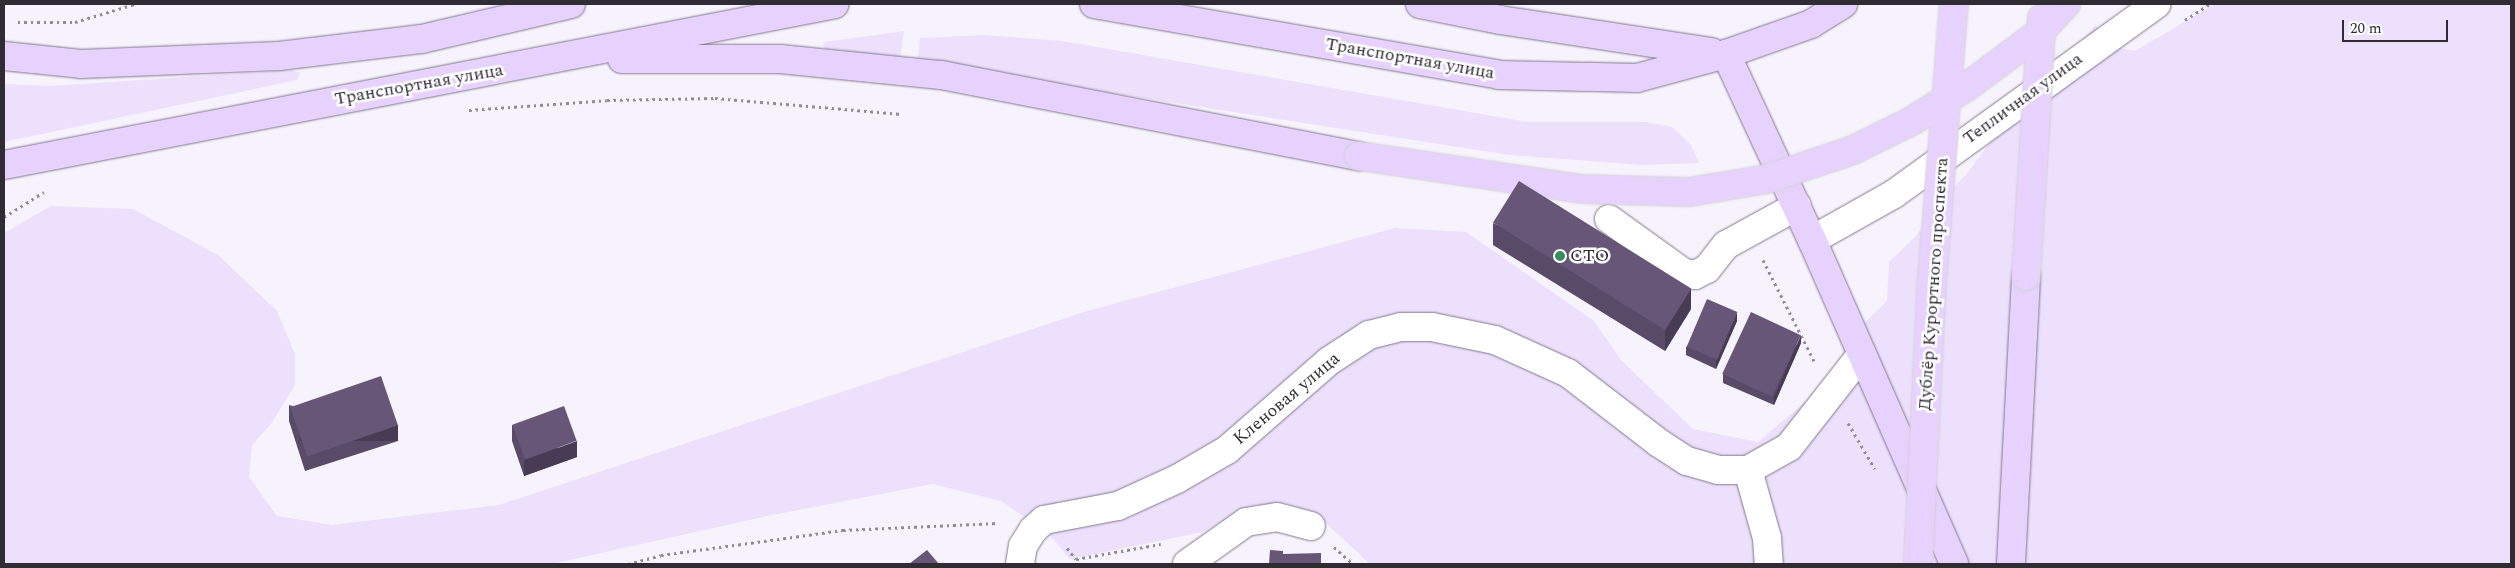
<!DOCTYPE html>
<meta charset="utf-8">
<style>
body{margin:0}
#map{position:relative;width:2515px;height:568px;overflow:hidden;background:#f7f3fc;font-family:Spectral,serif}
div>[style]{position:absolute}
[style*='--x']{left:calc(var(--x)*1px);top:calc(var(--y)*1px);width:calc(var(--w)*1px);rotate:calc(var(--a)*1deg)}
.green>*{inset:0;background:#ede0fc}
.path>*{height:3px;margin-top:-1.5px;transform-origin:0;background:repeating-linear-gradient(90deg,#908c94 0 2.5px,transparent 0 6.5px)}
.roads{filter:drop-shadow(0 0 1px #82788d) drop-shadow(0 0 1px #82788d)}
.minor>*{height:28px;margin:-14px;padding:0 14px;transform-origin:14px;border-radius:14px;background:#fff}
.major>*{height:28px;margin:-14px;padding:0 14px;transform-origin:14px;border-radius:14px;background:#e6d2fd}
.bridges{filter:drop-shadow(0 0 1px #d1d1d2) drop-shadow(0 0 1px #d1d1d2)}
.major-bridge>*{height:28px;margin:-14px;padding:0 14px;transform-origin:14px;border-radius:14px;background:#e6d2fd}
.wall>*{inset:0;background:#594a67}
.shaded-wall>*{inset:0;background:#483c54;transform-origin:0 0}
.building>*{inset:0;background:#675678;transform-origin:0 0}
.dots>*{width:14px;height:14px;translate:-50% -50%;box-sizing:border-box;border:2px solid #fff;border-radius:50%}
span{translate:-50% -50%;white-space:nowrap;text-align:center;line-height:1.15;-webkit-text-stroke:5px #fff;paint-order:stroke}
.street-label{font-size:18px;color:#302c34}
.poi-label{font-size:18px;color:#302c34}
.left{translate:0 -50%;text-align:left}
.frame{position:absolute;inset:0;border:5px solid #302c34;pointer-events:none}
.scale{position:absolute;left:2342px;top:20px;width:106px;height:22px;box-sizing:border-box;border:2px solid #302c34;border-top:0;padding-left:6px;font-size:15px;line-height:18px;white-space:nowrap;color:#302c34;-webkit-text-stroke:4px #fff;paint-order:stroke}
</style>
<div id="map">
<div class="green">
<div style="clip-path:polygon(2215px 4px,2511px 4px,2511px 564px,1370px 564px,1313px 511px,1282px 503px,1245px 508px,1203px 532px,1070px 559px,1047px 532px,1001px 501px,933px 484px,767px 516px,552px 564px,4px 564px,4px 233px,51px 206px,133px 209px,218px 255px,277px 311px,295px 354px,295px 385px,271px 424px,252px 445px,249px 477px,277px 516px,332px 525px,499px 505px,1087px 311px,1395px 228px,1466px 232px,1594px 321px,1621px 360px,1693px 429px,1758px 442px,1832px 379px,1849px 338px,1887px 301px,1889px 262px,1916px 236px,1937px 203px,1965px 176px,1992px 140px,2037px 98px,2095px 25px,2114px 47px,2135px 51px)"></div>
<div style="clip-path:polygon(904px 31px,900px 61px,829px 54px,823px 46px,825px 42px)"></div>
<div style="clip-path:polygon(984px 35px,1062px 41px,1528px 122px,1646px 122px,1672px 127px,1691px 145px,1699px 163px,1642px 165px,1510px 155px,917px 63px,920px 38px)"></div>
<div style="clip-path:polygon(291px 70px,300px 73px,297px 80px,4px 142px,4px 84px,50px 86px)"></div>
</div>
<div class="path">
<div style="--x:2185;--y:20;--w:30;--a:-33"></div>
<div style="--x:18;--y:22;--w:57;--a:0"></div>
<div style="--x:75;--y:22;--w:63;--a:-16.7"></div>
<div style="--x:469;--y:110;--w:138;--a:-4.1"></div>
<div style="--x:607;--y:100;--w:108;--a:-1.1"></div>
<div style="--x:715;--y:98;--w:187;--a:4.9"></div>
<div style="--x:4;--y:217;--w:47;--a:-32"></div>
<div style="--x:1763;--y:260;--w:113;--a:63.2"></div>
<div style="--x:1848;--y:423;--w:53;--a:59.6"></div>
<div style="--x:1334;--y:547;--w:25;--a:42"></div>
<div style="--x:1067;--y:548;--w:14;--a:51"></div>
<div style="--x:1076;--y:559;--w:86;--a:-10"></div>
<div style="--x:628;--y:564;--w:34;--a:-15"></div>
<div style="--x:661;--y:555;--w:184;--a:-7.8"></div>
<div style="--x:843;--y:530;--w:156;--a:-2.6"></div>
</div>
<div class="roads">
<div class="minor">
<div style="--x:1609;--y:219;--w:92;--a:35.8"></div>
<div style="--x:1684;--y:273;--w:11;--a:10"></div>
<div style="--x:1695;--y:275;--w:13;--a:-27"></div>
<div style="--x:1707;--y:269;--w:31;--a:-52"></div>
<div style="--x:1726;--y:245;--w:81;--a:-28.8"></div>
<div style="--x:1812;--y:240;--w:94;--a:-29.3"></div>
<div style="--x:1894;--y:194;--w:324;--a:-35.9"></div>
<div style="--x:1748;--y:470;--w:71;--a:74.4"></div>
<div style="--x:1767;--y:538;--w:26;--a:86"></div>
<div style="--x:1020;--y:564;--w:18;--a:-81"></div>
<div style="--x:1023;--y:546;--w:19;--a:-58"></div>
<div style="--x:1033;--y:530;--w:15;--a:-42"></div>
<div style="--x:1044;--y:520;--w:75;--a:-10.7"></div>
<div style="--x:1118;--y:506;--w:65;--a:-24.6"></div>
<div style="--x:1177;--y:479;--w:58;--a:-30.1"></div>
<div style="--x:1227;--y:450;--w:135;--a:-41.1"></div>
<div style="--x:1329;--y:361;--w:48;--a:-33"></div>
<div style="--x:1369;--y:335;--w:33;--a:-14"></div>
<div style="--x:1401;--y:327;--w:31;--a:0"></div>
<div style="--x:1432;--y:327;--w:64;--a:11.7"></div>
<div style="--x:1495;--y:340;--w:80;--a:24.3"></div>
<div style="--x:1568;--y:373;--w:115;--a:37.6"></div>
<div style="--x:1659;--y:443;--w:33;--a:33"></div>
<div style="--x:1687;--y:461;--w:32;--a:16"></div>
<div style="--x:1718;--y:470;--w:30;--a:0"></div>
<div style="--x:1748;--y:470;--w:47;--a:-29.3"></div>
<div style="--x:1789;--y:447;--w:118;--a:-51.9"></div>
<div style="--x:1187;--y:564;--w:72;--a:-35.4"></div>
<div style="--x:1246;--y:522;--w:31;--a:-9"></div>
<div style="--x:1277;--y:517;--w:35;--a:15"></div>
</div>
<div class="major">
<div style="--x:1094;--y:4;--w:411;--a:9.9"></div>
<div style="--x:1499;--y:75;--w:138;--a:1.2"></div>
<div style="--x:1637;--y:78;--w:92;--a:-15.1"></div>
<div style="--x:1726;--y:54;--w:90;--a:-19.4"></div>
<div style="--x:1811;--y:24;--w:38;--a:-32"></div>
<div style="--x:1420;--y:4;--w:82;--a:11.3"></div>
<div style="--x:1500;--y:20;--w:214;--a:8.6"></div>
<div style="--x:1726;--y:54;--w:205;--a:65.2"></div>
<div style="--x:1812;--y:240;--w:354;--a:66.3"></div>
<div style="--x:4;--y:56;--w:77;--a:5.9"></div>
<div style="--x:81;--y:64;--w:198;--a:-2.3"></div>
<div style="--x:279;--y:56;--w:144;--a:-6.8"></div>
<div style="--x:422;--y:39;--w:153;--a:-13.2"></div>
<div style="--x:622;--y:59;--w:158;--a:0"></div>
<div style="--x:780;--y:59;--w:162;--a:5.7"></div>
<div style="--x:941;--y:75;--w:426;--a:11"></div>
<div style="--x:4;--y:165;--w:846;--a:-10.96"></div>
<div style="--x:2011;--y:564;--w:288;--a:-87"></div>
</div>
</div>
<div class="bridges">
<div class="major-bridge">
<div style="--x:1359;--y:156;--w:226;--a:8.4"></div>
<div style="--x:1583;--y:189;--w:106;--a:1.6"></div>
<div style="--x:1689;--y:192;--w:79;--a:-9.5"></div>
<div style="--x:1767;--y:179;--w:91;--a:-18.6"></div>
<div style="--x:1853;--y:150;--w:64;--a:-26.2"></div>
<div style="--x:1910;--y:122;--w:68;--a:-31.8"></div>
<div style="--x:1968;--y:86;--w:89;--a:-36.7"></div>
<div style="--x:2039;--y:33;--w:40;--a:-47"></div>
<div style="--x:2026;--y:276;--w:258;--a:-86.5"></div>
<div style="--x:1918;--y:564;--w:283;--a:-87.2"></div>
<div style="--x:1932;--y:281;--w:278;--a:-85.5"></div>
</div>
</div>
<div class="wall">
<div style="clip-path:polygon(1493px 223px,1691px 309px,1665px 351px,1493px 245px)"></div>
<div style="clip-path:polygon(1737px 321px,1716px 369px,1686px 355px,1686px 347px)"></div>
<div style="clip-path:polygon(1801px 343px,1774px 405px,1723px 383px,1723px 374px)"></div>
<div style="clip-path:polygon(289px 405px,398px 441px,305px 471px,289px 421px)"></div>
<div style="clip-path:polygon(512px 425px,577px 457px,524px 476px,512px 441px)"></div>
</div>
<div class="shaded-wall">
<div style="clip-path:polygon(1691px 288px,1691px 309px,1665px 351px,1665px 330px)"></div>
<div style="clip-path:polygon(1737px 312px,1737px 321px,1716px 369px,1716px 360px)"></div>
<div style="clip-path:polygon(1801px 335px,1801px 343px,1774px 405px,1774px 397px)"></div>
<div style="left:398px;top:425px;width:16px;height:98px;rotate:90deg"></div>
<div style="clip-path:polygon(577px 441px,577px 457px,524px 476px,524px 460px)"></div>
</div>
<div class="building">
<div style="left:1519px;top:181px;width:203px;height:49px;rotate:32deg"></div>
<div style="left:1707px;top:299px;width:33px;height:52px;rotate:23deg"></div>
<div style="left:1751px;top:312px;width:55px;height:68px;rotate:25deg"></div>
<div style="left:381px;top:376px;width:52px;height:96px;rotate:71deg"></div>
<div style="left:564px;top:406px;width:37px;height:55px;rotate:70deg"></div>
<div style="clip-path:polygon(927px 550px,939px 564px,909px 564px)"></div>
<div style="clip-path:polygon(1270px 550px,1283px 551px,1283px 554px,1321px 553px,1321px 563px,1349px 564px,1269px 564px)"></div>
</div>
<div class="dots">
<div style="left:1560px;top:256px;background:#3a8d5f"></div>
</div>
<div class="street-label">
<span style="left:1410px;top:59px;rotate:10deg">Транспортная улица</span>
<span style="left:419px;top:85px;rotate:-10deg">Транспортная улица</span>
<span style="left:2023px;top:99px;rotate:-36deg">Тепличная улица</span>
<span style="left:1934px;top:284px;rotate:-86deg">Дублёр Курортного проспекта</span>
<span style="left:1287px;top:399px;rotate:-40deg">Кленовая улица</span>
</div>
<div class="poi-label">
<span class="left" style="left:1570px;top:256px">СТО</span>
</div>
<div class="frame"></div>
<div class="scale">20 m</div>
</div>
